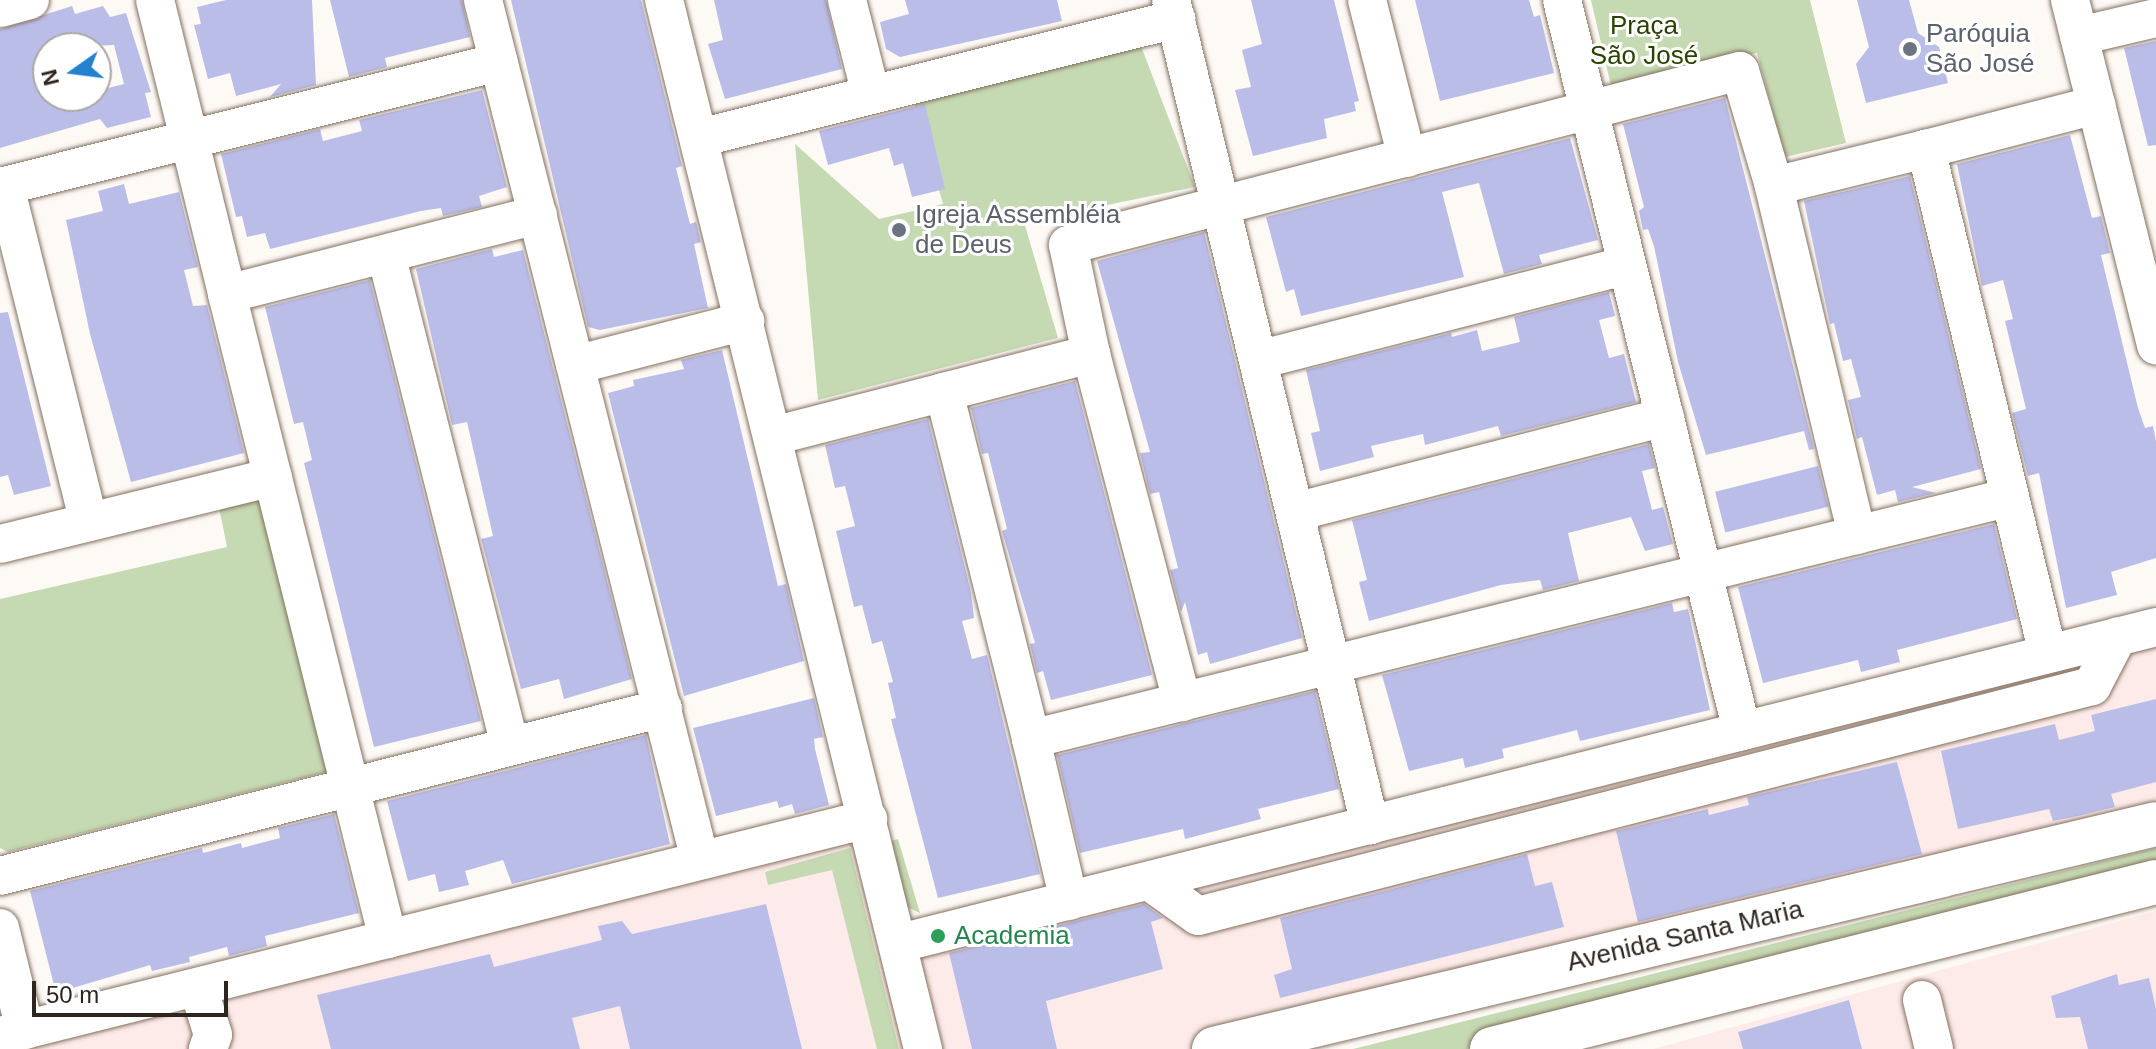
<!DOCTYPE html>
<meta charset="utf-8">
<style>
body{margin:0}
#map{position:relative;width:2156px;height:1049px;overflow:hidden;background:#fdf9f5;font-family:Arial,sans-serif}
div>[style]{position:absolute}
[style*='--x']{left:calc(var(--x)*1px);top:calc(var(--y)*1px);width:calc(var(--w)*1px);rotate:calc(var(--a)*1deg)}
.commercial>*{inset:0;background:#fcebe9}
.education>*{inset:0;background:#fcebea}
.green>*{inset:0;background:#c5d9b2}
.building>*{inset:0;background:#bbbde9;transform-origin:0 0}
.roads{filter:drop-shadow(0 0 2px #83705f) drop-shadow(0 0 2px #83705f)}
.minor>*{height:38px;margin:-19px;padding:0 19px;transform-origin:19px;border-radius:19px;background:#fff}
.major>*{height:44px;margin:-22px;padding:0 22px;transform-origin:22px;border-radius:22px;background:#fff}
.dots>*{width:22px;height:22px;translate:-50% -50%;box-sizing:border-box;border:4px solid #fff;border-radius:50%}
span{translate:-50% -50%;white-space:nowrap;text-align:center;line-height:1.15;-webkit-text-stroke:6px #fff;paint-order:stroke}
.park-label{font-size:26px;color:#294202}
.worship-label{font-size:26px;color:#5b616d}
.left{translate:0 -50%;text-align:left}
.leisure-label{font-size:26px;color:#27864d}
.street-label{font-size:26px;color:#2d251e}
.north{position:absolute;left:32px;top:32px;width:80px;height:80px;box-sizing:border-box;background:#fff;border:2px solid #aba8a5;border-radius:50%;rotate:256deg;font-size:22px;font-weight:700;line-height:32px;text-align:center;color:#2d251e}
.north::after{content:'';display:block;margin:auto;width:28px;height:36px;background:#2381ce;clip-path:polygon(50% 0,100% 100%,50% 72%,0 100%)}
.scale{position:absolute;left:32px;top:981px;width:196px;height:36px;box-sizing:border-box;border:4px solid #2d251e;border-top:0;padding-left:10px;font-size:24px;line-height:28px;white-space:nowrap;color:#2d251e;-webkit-text-stroke:6px #fff;paint-order:stroke}
</style>
<div id="map">
<div class="commercial">
<div style="clip-path:polygon(2156px 627px,2156px 824px,1225px 1049px,0 1049px,868px 819px,898px 947px)"></div>
<div style="clip-path:polygon(2156px 911px,2156px 1049px,1653px 1049px)"></div>
</div>
<div class="education">
<div style="clip-path:polygon(825px 878px,870px 1049px,483px 1049px,460px 955px)"></div>
</div>
<div class="green">
<div style="clip-path:polygon(1591px 0,1810px 0,1846px 143px,1785px 157px,1757px 53px,1612px 90px)"></div>
<div style="clip-path:polygon(1141px 46px,1195px 187px,1024px 222px,1058px 338px,818px 400px,795px 144px,879px 219px,943px 204px,914px 103px)"></div>
<div style="clip-path:polygon(265px 493px,334px 770px,8px 852px,0 848px,0 599px,227px 547px,219px 507px)"></div>
<div style="clip-path:polygon(898px 839px,920px 913px,898px 903px,884px 843px)"></div>
<div style="clip-path:polygon(850px 848px,899px 1049px,877px 1049px,832px 870px,768px 885px,765px 872px)"></div>
<div style="clip-path:polygon(2156px 848px,2156px 875px,1467px 1049px,1353px 1049px)"></div>
</div>
<div class="building">
<div style="clip-path:polygon(226px 0,312px 0,316px 85px,270px 97px,281px 84px,236px 96px,230px 73px,208px 79px,194px 25px,201px 24px,197px 7px)"></div>
<div style="clip-path:polygon(330px 0,462px 0,470px 37px,385px 58px,387px 67px,349px 77px)"></div>
<div style="clip-path:polygon(511px 0,641px 0,682px 166px,676px 168px,690px 224px,696px 222px,701px 242px,694px 244px,708px 308px,600px 330px,588px 327px)"></div>
<div style="clip-path:polygon(714px 0,826px 0,842px 69px,725px 99px,708px 44px,723px 40px)"></div>
<div style="clip-path:polygon(905px 0,1057px 0,1062px 21px,900px 57px,886px 49px,880px 22px,909px 14px)"></div>
<div style="clip-path:polygon(1251px 0,1334px 0,1359px 101px,1354px 102px,1356px 111px,1324px 119px,1327px 138px,1253px 156px,1235px 90px,1251px 87px,1242px 50px,1262px 44px)"></div>
<div style="clip-path:polygon(1415px 0,1529px 0,1534px 17px,1540px 15px,1554px 73px,1440px 101px)"></div>
<div style="clip-path:polygon(1857px 0,1909px 0,1918px 33px,1939px 47px,1948px 83px,1866px 103px,1856px 64px,1869px 47px)"></div>
<div style="clip-path:polygon(evenodd,72px 6px,75px 14px,103px 6px,110px 17px,126px 13px,151px 92px,145px 93px,151px 117px,107px 128px,100px 119px,0 148px,0 29px,72px 6px,114px 45px,124px 84px,96px 91px,96px 96px,48px 96px,48px 48px,114px 45px)"></div>
<div style="clip-path:polygon(2156px 41px,2156px 145px,2148px 146px,2124px 48px)"></div>
<div style="clip-path:polygon(482px 90px,507px 187px,479px 196px,482px 207px,443px 216px,441px 208px,421px 211px,270px 249px,265px 233px,247px 237px,242px 216px,236px 217px,221px 154px,320px 129px,323px 141px,362px 131px,359px 120px)"></div>
<div style="clip-path:polygon(1725px 98px,1814px 449px,1809px 450px,1804px 431px,1706px 455px,1678px 362px,1654px 246px,1648px 229px,1643px 230px,1639px 211px,1644px 207px,1623px 124px)"></div>
<div style="clip-path:polygon(925px 104px,945px 189px,912px 197px,903px 163px,894px 166px,889px 148px,828px 165px,819px 131px)"></div>
<div style="clip-path:polygon(2070px 135px,2092px 218px,2101px 216px,2110px 253px,2101px 255px,2138px 408px,2145px 428px,2153px 426px,2156px 441px,2156px 558px,2111px 572px,2117px 595px,2066px 608px,2039px 473px,2028px 476px,2012px 413px,2026px 409px,2005px 321px,2013px 319px,2003px 280px,1982px 286px,1957px 164px)"></div>
<div style="clip-path:polygon(1570px 138px,1598px 240px,1539px 255px,1542px 264px,1504px 274px,1479px 183px,1442px 192px,1464px 277px,1301px 316px,1294px 289px,1286px 292px,1266px 217px)"></div>
<div style="clip-path:polygon(1910px 176px,1981px 469px,1912px 487px,1936px 493px,1898px 502px,1895px 490px,1877px 495px,1862px 437px,1857px 439px,1848px 400px,1861px 397px,1851px 359px,1843px 361px,1834px 323px,1830px 324px,1804px 201px)"></div>
<div style="clip-path:polygon(124px 184px,129px 204px,179px 192px,198px 267px,184px 270px,193px 306px,207px 305px,244px 453px,131px 482px,90px 334px,66px 220px,103px 211px,98px 191px)"></div>
<div style="clip-path:polygon(1204px 232px,1302px 638px,1210px 664px,1207px 652px,1198px 655px,1185px 602px,1181px 612px,1170px 570px,1178px 568px,1159px 492px,1150px 494px,1140px 453px,1150px 452px,1097px 261px)"></div>
<div style="clip-path:polygon(492px 249px,494px 257px,523px 250px,632px 679px,564px 699px,559px 679px,521px 689px,481px 539px,493px 536px,467px 422px,452px 425px,416px 269px)"></div>
<div style="clip-path:polygon(370px 280px,481px 721px,374px 747px,304px 463px,312px 460px,303px 422px,294px 424px,265px 307px)"></div>
<div style="clip-path:polygon(1609px 292px,1615px 316px,1599px 320px,1609px 358px,1624px 354px,1636px 402px,1501px 436px,1498px 426px,1425px 445px,1423px 434px,1371px 446px,1374px 457px,1320px 471px,1311px 433px,1320px 431px,1306px 370px,1451px 333px,1452px 337px,1477px 330px,1482px 351px,1520px 342px,1514px 317px)"></div>
<div style="clip-path:polygon(8px 312px,51px 486px,14px 495px,8px 475px,0 477px,0 313px)"></div>
<div style="clip-path:polygon(722px 350px,778px 586px,786px 584px,804px 661px,684px 696px,608px 393px,634px 386px,633px 380px,684px 369px,681px 360px)"></div>
<div style="clip-path:polygon(1075px 381px,1152px 675px,1051px 700px,1043px 671px,1037px 673px,1030px 644px,1035px 643px,1002px 531px,1007px 529px,988px 453px,982px 454px,971px 408px)"></div>
<div style="clip-path:polygon(928px 419px,971px 592px,974px 618px,962px 621px,972px 659px,987px 655px,1040px 874px,938px 898px,891px 719px,896px 718px,888px 683px,893px 682px,882px 641px,872px 644px,862px 605px,854px 607px,836px 531px,855px 526px,845px 486px,835px 488px,825px 445px)"></div>
<div style="clip-path:polygon(1649px 444px,1655px 468px,1642px 471px,1652px 510px,1663px 507px,1673px 544px,1645px 551px,1631px 517px,1568px 533px,1579px 581px,1543px 590px,1540px 580px,1501px 585px,1369px 621px,1359px 582px,1367px 580px,1352px 520px)"></div>
<div style="left:1818px;top:466px;width:42px;height:106px;rotate:76deg"></div>
<div style="clip-path:polygon(1994px 524px,2017px 619px,1897px 650px,1900px 662px,1861px 672px,1858px 660px,1763px 683px,1738px 587px)"></div>
<div style="clip-path:polygon(1672px 603px,1674px 612px,1688px 609px,1710px 710px,1580px 741px,1577px 730px,1502px 749px,1504px 758px,1465px 768px,1463px 758px,1409px 771px,1382px 675px)"></div>
<div style="clip-path:polygon(1315px 691px,1339px 789px,1258px 809px,1261px 819px,1185px 839px,1183px 829px,1080px 853px,1057px 755px)"></div>
<div style="clip-path:polygon(814px 698px,823px 737px,814px 739px,815px 749px,829px 805px,795px 814px,792px 804px,779px 808px,777px 801px,716px 816px,693px 728px)"></div>
<div style="clip-path:polygon(2156px 699px,2156px 782px,2111px 794px,2115px 807px,2078px 816px,2053px 821px,2049px 809px,1958px 829px,1941px 751px,2055px 724px,2059px 740px,2095px 731px,2091px 715px)"></div>
<div style="clip-path:polygon(646px 735px,670px 844px,512px 884px,503px 860px,465px 871px,469px 885px,439px 892px,435px 874px,408px 881px,387px 801px)"></div>
<div style="clip-path:polygon(1897px 762px,1922px 854px,1638px 922px,1616px 831px,1708px 809px,1709px 815px,1749px 805px,1747px 797px)"></div>
<div style="clip-path:polygon(334px 814px,359px 913px,265px 936px,267px 946px,229px 956px,227px 947px,189px 957px,190px 962px,152px 971px,150px 965px,56px 993px,30px 891px,202px 848px,203px 853px,241px 843px,242px 848px,280px 838px,278px 828px)"></div>
<div style="clip-path:polygon(1527px 854px,1535px 886px,1552px 882px,1564px 927px,1280px 998px,1274px 975px,1292px 969px,1280px 918px)"></div>
<div style="clip-path:polygon(766px 904px,802px 1049px,630px 1049px,620px 1006px,572px 1018px,580px 1049px,331px 1049px,317px 995px,490px 954px,494px 967px,602px 940px,598px 926px,622px 921px,632px 934px)"></div>
<div style="clip-path:polygon(1144px 904px,1163px 918px,1151px 922px,1163px 969px,1046px 1001px,1057px 1049px,972px 1049px,949px 953px)"></div>
<div style="clip-path:polygon(2117px 974px,2119px 985px,2149px 978px,2156px 1009px,2156px 1049px,2088px 1049px,2080px 1017px,2056px 1018px,2051px 996px)"></div>
<div style="clip-path:polygon(1849px 1000px,1862px 1049px,1743px 1049px,1738px 1032px)"></div>
</div>
<div class="roads">
<div class="minor">
<div style="--x:155;--y:0;--w:303;--a:76.2"></div>
<div style="--x:227;--y:294;--w:321;--a:-14.3"></div>
<div style="--x:483;--y:0;--w:887;--a:75.84"></div>
<div style="--x:664;--y:0;--w:1081;--a:76.13"></div>
<div style="--x:847;--y:0;--w:98;--a:75.8"></div>
<div style="--x:1171;--y:0;--w:849;--a:76.44"></div>
<div style="--x:1367;--y:0;--w:163;--a:75.8"></div>
<div style="--x:1562;--y:0;--w:753;--a:76.17"></div>
<div style="--x:2070;--y:0;--w:356;--a:76"></div>
<div style="--x:0;--y:8;--w:31;--a:-15"></div>
<div style="--x:2079;--y:36;--w:79;--a:-13.2"></div>
<div style="--x:699;--y:138;--w:492;--a:-14"></div>
<div style="--x:5;--y:186;--w:346;--a:76"></div>
<div style="--x:0;--y:187;--w:514;--a:-14.06"></div>
<div style="--x:386;--y:254;--w:507;--a:75.85"></div>
<div style="--x:227;--y:294;--w:665;--a:75.98"></div>
<div style="--x:1091;--y:354;--w:360;--a:75.3"></div>
<div style="--x:1258;--y:360;--w:381;--a:-14.4"></div>
<div style="--x:575;--y:365;--w:176;--a:-14.5"></div>
<div style="--x:944;--y:392;--w:152;--a:-14.5"></div>
<div style="--x:1091;--y:354;--w:111;--a:-101.9"></div>
<div style="--x:1068;--y:245;--w:694;--a:-14.52"></div>
<div style="--x:1740;--y:71;--w:120;--a:73.5"></div>
<div style="--x:773;--y:436;--w:177;--a:-14.4"></div>
<div style="--x:944;--y:392;--w:358;--a:75.9"></div>
<div style="--x:1295;--y:512;--w:382;--a:-14.4"></div>
<div style="--x:1857;--y:535;--w:359;--a:-103.4"></div>
<div style="--x:1774;--y:186;--w:156;--a:-13.7"></div>
<div style="--x:0;--y:544;--w:281;--a:-13.8"></div>
<div style="--x:2048;--y:654;--w:520;--a:-103.58"></div>
<div style="--x:1926;--y:149;--w:176;--a:-14.5"></div>
<div style="--x:0;--y:876;--w:684;--a:-14.22"></div>
<div style="--x:1149;--y:881;--w:60;--a:35.5"></div>
<div style="--x:1198;--y:916;--w:923;--a:-14.43"></div>
<div style="--x:2092;--y:686;--w:56;--a:-62.5"></div>
<div style="--x:1069;--y:901;--w:166;--a:-103.2"></div>
<div style="--x:1031;--y:739;--w:1008;--a:-13.88"></div>
<div style="--x:0;--y:928;--w:105;--a:76.2"></div>
<div style="--x:900;--y:943;--w:1295;--a:-14.12"></div>
<div style="--x:198;--y:987;--w:50;--a:72.6"></div>
<div style="--x:213;--y:1035;--w:15;--a:110"></div>
<div style="--x:1922;--y:1000;--w:50;--a:76.2"></div>
<div style="--x:0;--y:1036;--w:895;--a:-14.04"></div>
</div>
<div class="major">
<div style="--x:1214;--y:1049;--w:968;--a:-13.43"></div>
<div style="--x:1492;--y:1049;--w:685;--a:-14.12"></div>
</div>
</div>
<div class="dots">
<div style="left:1910px;top:49px;background:#6b7280"></div>
<div style="left:899px;top:230px;background:#6b7280"></div>
<div style="left:938px;top:936px;background:#2e9e5b"></div>
</div>
<div class="park-label">
<span style="left:1644px;top:41px">Praça<br>São José</span>
</div>
<div class="worship-label">
<span class="left" style="left:1926px;top:49px">Paróquia<br>São José</span>
<span class="left" style="left:915px;top:230px">Igreja Assembléia<br>de Deus</span>
</div>
<div class="leisure-label">
<span class="left" style="left:954px;top:936px">Academia</span>
</div>
<div class="street-label">
<span style="left:1685px;top:936px;rotate:-13deg">Avenida Santa Maria</span>
</div>
<div class="north">N</div>
<div class="scale">50 m</div>
</div>
